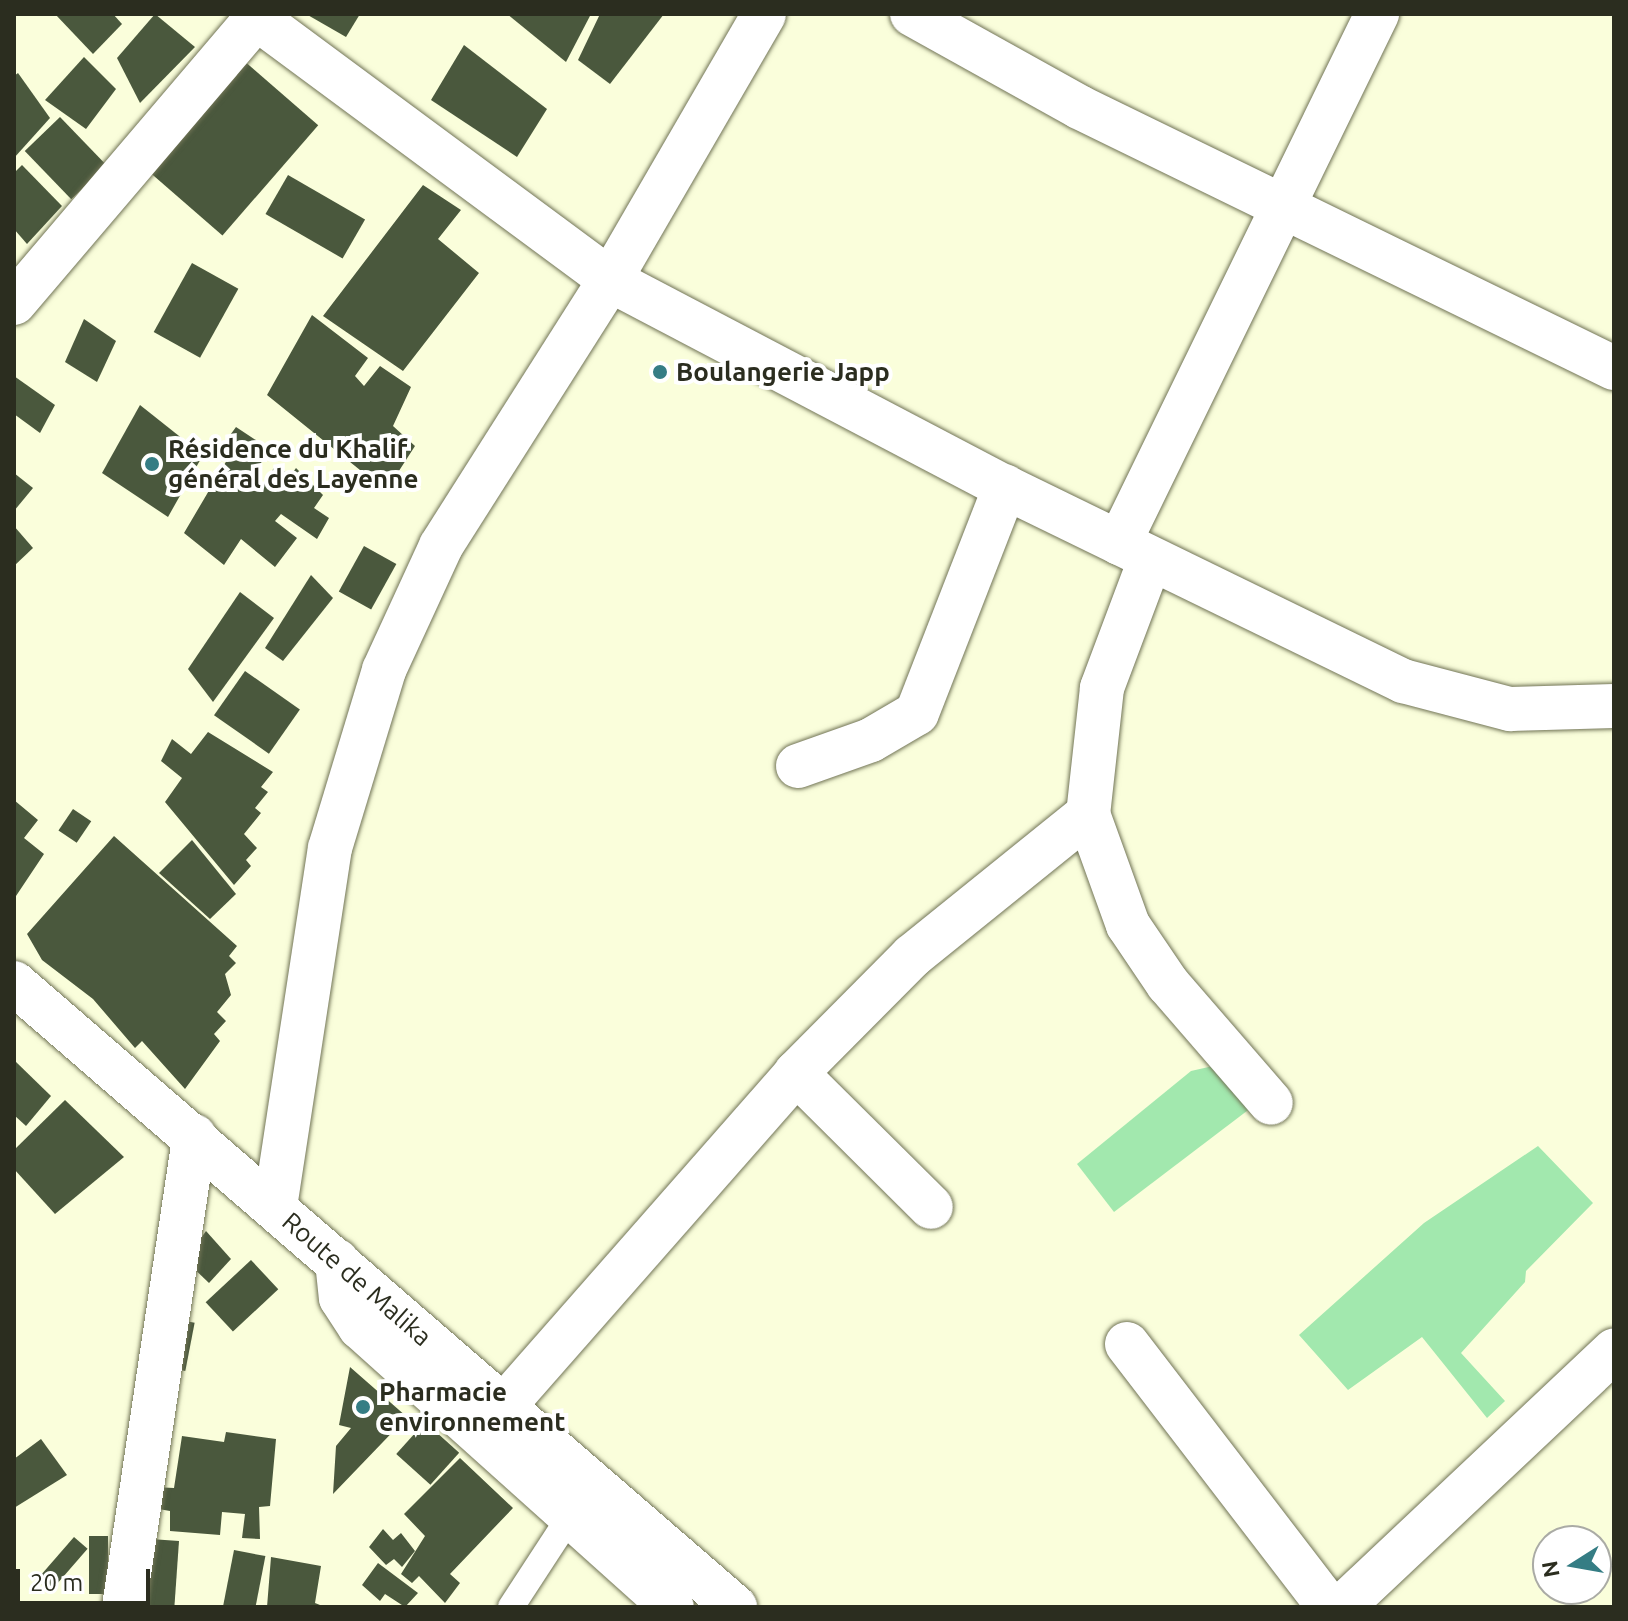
<!DOCTYPE html>
<meta charset="utf-8">
<style>
body{margin:0}
#map{position:relative;width:1628px;height:1621px;overflow:hidden;background:#fafedb;font-family:Ubuntu,sans-serif}
div>[style]{position:absolute}
[style*='--x']{left:calc(var(--x)*1px);top:calc(var(--y)*1px);width:calc(var(--w)*1px);rotate:calc(var(--a)*1deg)}
.water>*{inset:0;background:#a2e8ae}
.building>*{inset:0;background:#4a583d;transform-origin:0 0}
.roads{filter:drop-shadow(0 0 2px #717456) drop-shadow(0 0 2px #717456)}
.service>*{height:26px;margin:-13px;padding:0 13px;transform-origin:13px;border-radius:13px;background:#fff}
.minor>*{height:44px;margin:-22px;padding:0 22px;transform-origin:22px;border-radius:22px;background:#fff}
.tertiary>*{height:44px;margin:-22px;padding:0 22px;transform-origin:22px;border-radius:22px;background:#fff}
.secondary>*{height:44px;margin:-22px;padding:0 22px;transform-origin:22px;border-radius:22px;background:#fff}
.dots>*{width:22px;height:22px;translate:-50% -50%;box-sizing:border-box;border:4px solid #fff;border-radius:50%}
span{translate:-50% -50%;white-space:nowrap;text-align:center;line-height:1.15;-webkit-text-stroke:8px #fff;paint-order:stroke}
.poi-label{font-size:26px;color:#2b2d1f;font-weight:700}
.left{translate:0 -50%;text-align:left}
.street-label{font-size:26px;color:#2b2d1f}
.frame{position:absolute;inset:0;border:16px solid #2b2d1f;pointer-events:none}
.north{position:absolute;left:1532px;top:1525px;width:80px;height:80px;box-sizing:border-box;background:#fff;border:2px solid #aaaba5;border-radius:50%;rotate:259deg;font-size:22px;font-weight:700;line-height:32px;text-align:center;color:#2b2d1f}
.north::after{content:'';display:block;margin:auto;width:28px;height:36px;background:#357d84;clip-path:polygon(50% 0,100% 100%,50% 72%,0 100%)}
.scale{position:absolute;left:16px;top:1569px;width:134px;height:36px;box-sizing:border-box;border:4px solid #2b2d1f;border-top:0;padding-left:10px;font-size:24px;line-height:28px;white-space:nowrap;color:#2b2d1f;-webkit-text-stroke:6px #fff;paint-order:stroke}
</style>
<div id="map">
<div class="water">
<div style="clip-path:polygon(1213px 1066px,1264px 1098px,1114px 1212px,1077px 1164px,1191px 1071px)"></div>
<div style="clip-path:polygon(1538px 1146px,1593px 1203px,1526px 1271px,1525px 1282px,1461px 1353px,1505px 1401px,1487px 1418px,1422px 1337px,1348px 1390px,1299px 1335px,1424px 1223px)"></div>
</div>
<div class="building">
<div style="clip-path:polygon(55px 14px,113px 14px,122px 24px,93px 54px)"></div>
<div style="clip-path:polygon(155px 14px,195px 47px,140px 103px,117px 58px)"></div>
<div style="clip-path:polygon(306px 14px,360px 14px,346px 37px)"></div>
<div style="clip-path:polygon(507px 14px,591px 14px,566px 62px)"></div>
<div style="clip-path:polygon(600px 14px,664px 14px,610px 84px,578px 60px)"></div>
<div style="clip-path:polygon(464px 45px,547px 109px,517px 157px,431px 100px)"></div>
<div style="clip-path:polygon(84px 57px,116px 89px,86px 129px,45px 100px)"></div>
<div style="left:242px;top:59px;width:101px;height:146px;rotate:41deg"></div>
<div style="clip-path:polygon(18px 73px,50px 118px,14px 158px,14px 76px)"></div>
<div style="left:60px;top:117px;width:67px;height:49px;rotate:46deg"></div>
<div style="clip-path:polygon(22px 165px,62px 206px,27px 244px,14px 229px,14px 173px)"></div>
<div style="left:288px;top:175px;width:89px;height:45px;rotate:30deg"></div>
<div style="clip-path:polygon(423px 185px,461px 210px,438px 239px,479px 273px,403px 371px,323px 316px)"></div>
<div style="left:192px;top:263px;width:53px;height:79px;rotate:29deg"></div>
<div style="clip-path:polygon(312px 315px,368px 358px,355px 376px,364px 386px,380px 366px,411px 387px,393px 426px,415px 446px,386px 491px,267px 395px)"></div>
<div style="clip-path:polygon(84px 319px,116px 341px,97px 382px,65px 362px)"></div>
<div style="clip-path:polygon(14px 376px,55px 405px,40px 433px,14px 414px)"></div>
<div style="clip-path:polygon(140px 405px,203px 455px,168px 517px,102px 473px)"></div>
<div style="clip-path:polygon(236px 427px,271px 450px,251px 476px,263px 486px,275px 466px,291px 475px,296px 468px,323px 495px,314px 508px,329px 518px,317px 539px,281px 514px,275px 521px,297px 538px,275px 567px,241px 539px,224px 565px,184px 533px,227px 460px,217px 453px)"></div>
<div style="clip-path:polygon(14px 473px,33px 488px,14px 511px)"></div>
<div style="clip-path:polygon(14px 526px,33px 548px,14px 566px)"></div>
<div style="left:364px;top:546px;width:37px;height:52px;rotate:29deg"></div>
<div style="clip-path:polygon(311px 575px,333px 598px,283px 661px,265px 648px)"></div>
<div style="clip-path:polygon(240px 592px,274px 618px,213px 702px,188px 669px)"></div>
<div style="left:245px;top:671px;width:67px;height:54px;rotate:35deg"></div>
<div style="clip-path:polygon(208px 732px,273px 772px,261px 787px,268px 792px,255px 808px,261px 813px,244px 834px,257px 848px,246px 860px,251px 866px,234px 885px,165px 802px,182px 778px,161px 761px,172px 739px,191px 754px)"></div>
<div style="clip-path:polygon(14px 800px,38px 820px,24px 838px,44px 854px,14px 899px)"></div>
<div style="left:73px;top:809px;width:22px;height:26px;rotate:34deg"></div>
<div style="clip-path:polygon(114px 836px,237px 946px,229px 956px,236px 963px,225px 974px,231px 995px,217px 1012px,226px 1021px,214px 1034px,220px 1041px,185px 1089px,142px 1041px,135px 1048px,93px 999px,42px 960px,27px 934px)"></div>
<div style="clip-path:polygon(192px 840px,236px 894px,210px 919px,159px 873px)"></div>
<div style="clip-path:polygon(14px 1060px,51px 1096px,26px 1126px,14px 1115px)"></div>
<div style="clip-path:polygon(65px 1100px,124px 1157px,55px 1214px,14px 1169px,14px 1150px)"></div>
<div style="clip-path:polygon(206px 1231px,231px 1259px,209px 1283px,185px 1260px)"></div>
<div style="left:251px;top:1260px;width:40px;height:62px;rotate:47deg"></div>
<div style="left:175px;top:1319px;width:20px;height:49px;rotate:11deg"></div>
<div style="clip-path:polygon(350px 1367px,407px 1417px,333px 1494px,336px 1446px,351px 1428px,339px 1425px)"></div>
<div style="left:425px;top:1422px;width:46px;height:43px;rotate:42deg"></div>
<div style="clip-path:polygon(226px 1432px,276px 1439px,270px 1506px,259px 1507px,260px 1539px,242px 1538px,245px 1514px,222px 1512px,220px 1535px,170px 1531px,170px 1511px,153px 1508px,154px 1487px,174px 1488px,182px 1436px,224px 1442px)"></div>
<div style="clip-path:polygon(41px 1439px,67px 1475px,14px 1508px,14px 1459px)"></div>
<div style="clip-path:polygon(460px 1458px,513px 1508px,450px 1574px,460px 1583px,445px 1603px,419px 1576px,412px 1583px,401px 1574px,425px 1536px,404px 1514px)"></div>
<div style="clip-path:polygon(383px 1529px,393px 1540px,401px 1533px,415px 1551px,402px 1567px,394px 1559px,386px 1565px,369px 1547px)"></div>
<div style="left:89px;top:1536px;width:19px;height:58px"></div>
<div style="left:74px;top:1537px;width:18px;height:57px;rotate:41deg"></div>
<div style="left:179px;top:1541px;width:66px;height:32px;rotate:94deg"></div>
<div style="left:234px;top:1550px;width:32px;height:57px;rotate:11deg"></div>
<div style="clip-path:polygon(271px 1557px,321px 1566px,315px 1603px,325px 1607px,267px 1607px)"></div>
<div style="clip-path:polygon(378px 1563px,418px 1593px,405px 1607px,385px 1594px,380px 1601px,362px 1585px)"></div>
</div>
<div class="roads">
<div class="service">
<div style="--x:511;--y:1607;--w:106;--a:-56.9"></div>
</div>
<div class="minor">
<div style="--x:251;--y:14;--w:447;--a:36.5"></div>
<div style="--x:610;--y:280;--w:446;--a:27.7"></div>
<div style="--x:1005;--y:487;--w:443;--a:26"></div>
<div style="--x:1403;--y:681;--w:111;--a:14.7"></div>
<div style="--x:1510;--y:709;--w:104;--a:-1.7"></div>
<div style="--x:912;--y:14;--w:191;--a:29.1"></div>
<div style="--x:1079;--y:107;--w:595;--a:26.01"></div>
<div style="--x:14;--y:303;--w:380;--a:-49.6"></div>
<div style="--x:1119;--y:543;--w:589;--a:-64"></div>
<div style="--x:1150;--y:560;--w:137;--a:110.6"></div>
<div style="--x:1102;--y:688;--w:127;--a:96.3"></div>
<div style="--x:1088;--y:814;--w:118;--a:70.2"></div>
<div style="--x:1128;--y:925;--w:71;--a:55.9"></div>
<div style="--x:1168;--y:984;--w:157;--a:49.1"></div>
<div style="--x:798;--y:766;--w:77;--a:-19.6"></div>
<div style="--x:871;--y:740;--w:53;--a:-30.4"></div>
<div style="--x:917;--y:713;--w:243;--a:-68.7"></div>
<div style="--x:796;--y:1073;--w:190;--a:44.8"></div>
<div style="--x:337;--y:1261;--w:37;--a:84"></div>
<div style="--x:341;--y:1298;--w:35;--a:57"></div>
<div style="--x:360;--y:1327;--w:419;--a:41.9"></div>
<div style="--x:1127;--y:1344;--w:332;--a:52.5"></div>
<div style="--x:503;--y:1407;--w:444;--a:-48.7"></div>
<div style="--x:796;--y:1073;--w:165;--a:-45.2"></div>
<div style="--x:912;--y:956;--w:226;--a:-38.9"></div>
<div style="--x:124;--y:1607;--w:476;--a:-81.5"></div>
<div style="--x:1342;--y:1607;--w:374;--a:-43.3"></div>
</div>
<div class="tertiary">
<div style="--x:275;--y:1207;--w:363;--a:-81.3"></div>
<div style="--x:330;--y:848;--w:186;--a:-73.1"></div>
<div style="--x:384;--y:670;--w:136;--a:-65.3"></div>
<div style="--x:441;--y:546;--w:315;--a:-57.6"></div>
<div style="--x:610;--y:280;--w:307;--a:-59.9"></div>
</div>
<div class="secondary">
<div style="--x:14;--y:983;--w:954;--a:40.88"></div>
</div>
</div>
<div class="dots">
<div style="left:660px;top:372px;background:#357d84"></div>
<div style="left:152px;top:464px;background:#357d84"></div>
<div style="left:363px;top:1407px;background:#357d84"></div>
</div>
<div class="poi-label">
<span class="left" style="left:676px;top:372px">Boulangerie Japp</span>
<span class="left" style="left:168px;top:464px">Résidence du Khalif<br>général des Layenne</span>
<span class="left" style="left:379px;top:1407px">Pharmacie<br>environnement</span>
</div>
<div class="street-label">
<span style="left:357px;top:1279px;rotate:41deg">Route de Malika</span>
</div>
<div class="frame"></div>
<div class="north">N</div>
<div class="scale">20 m</div>
</div>
